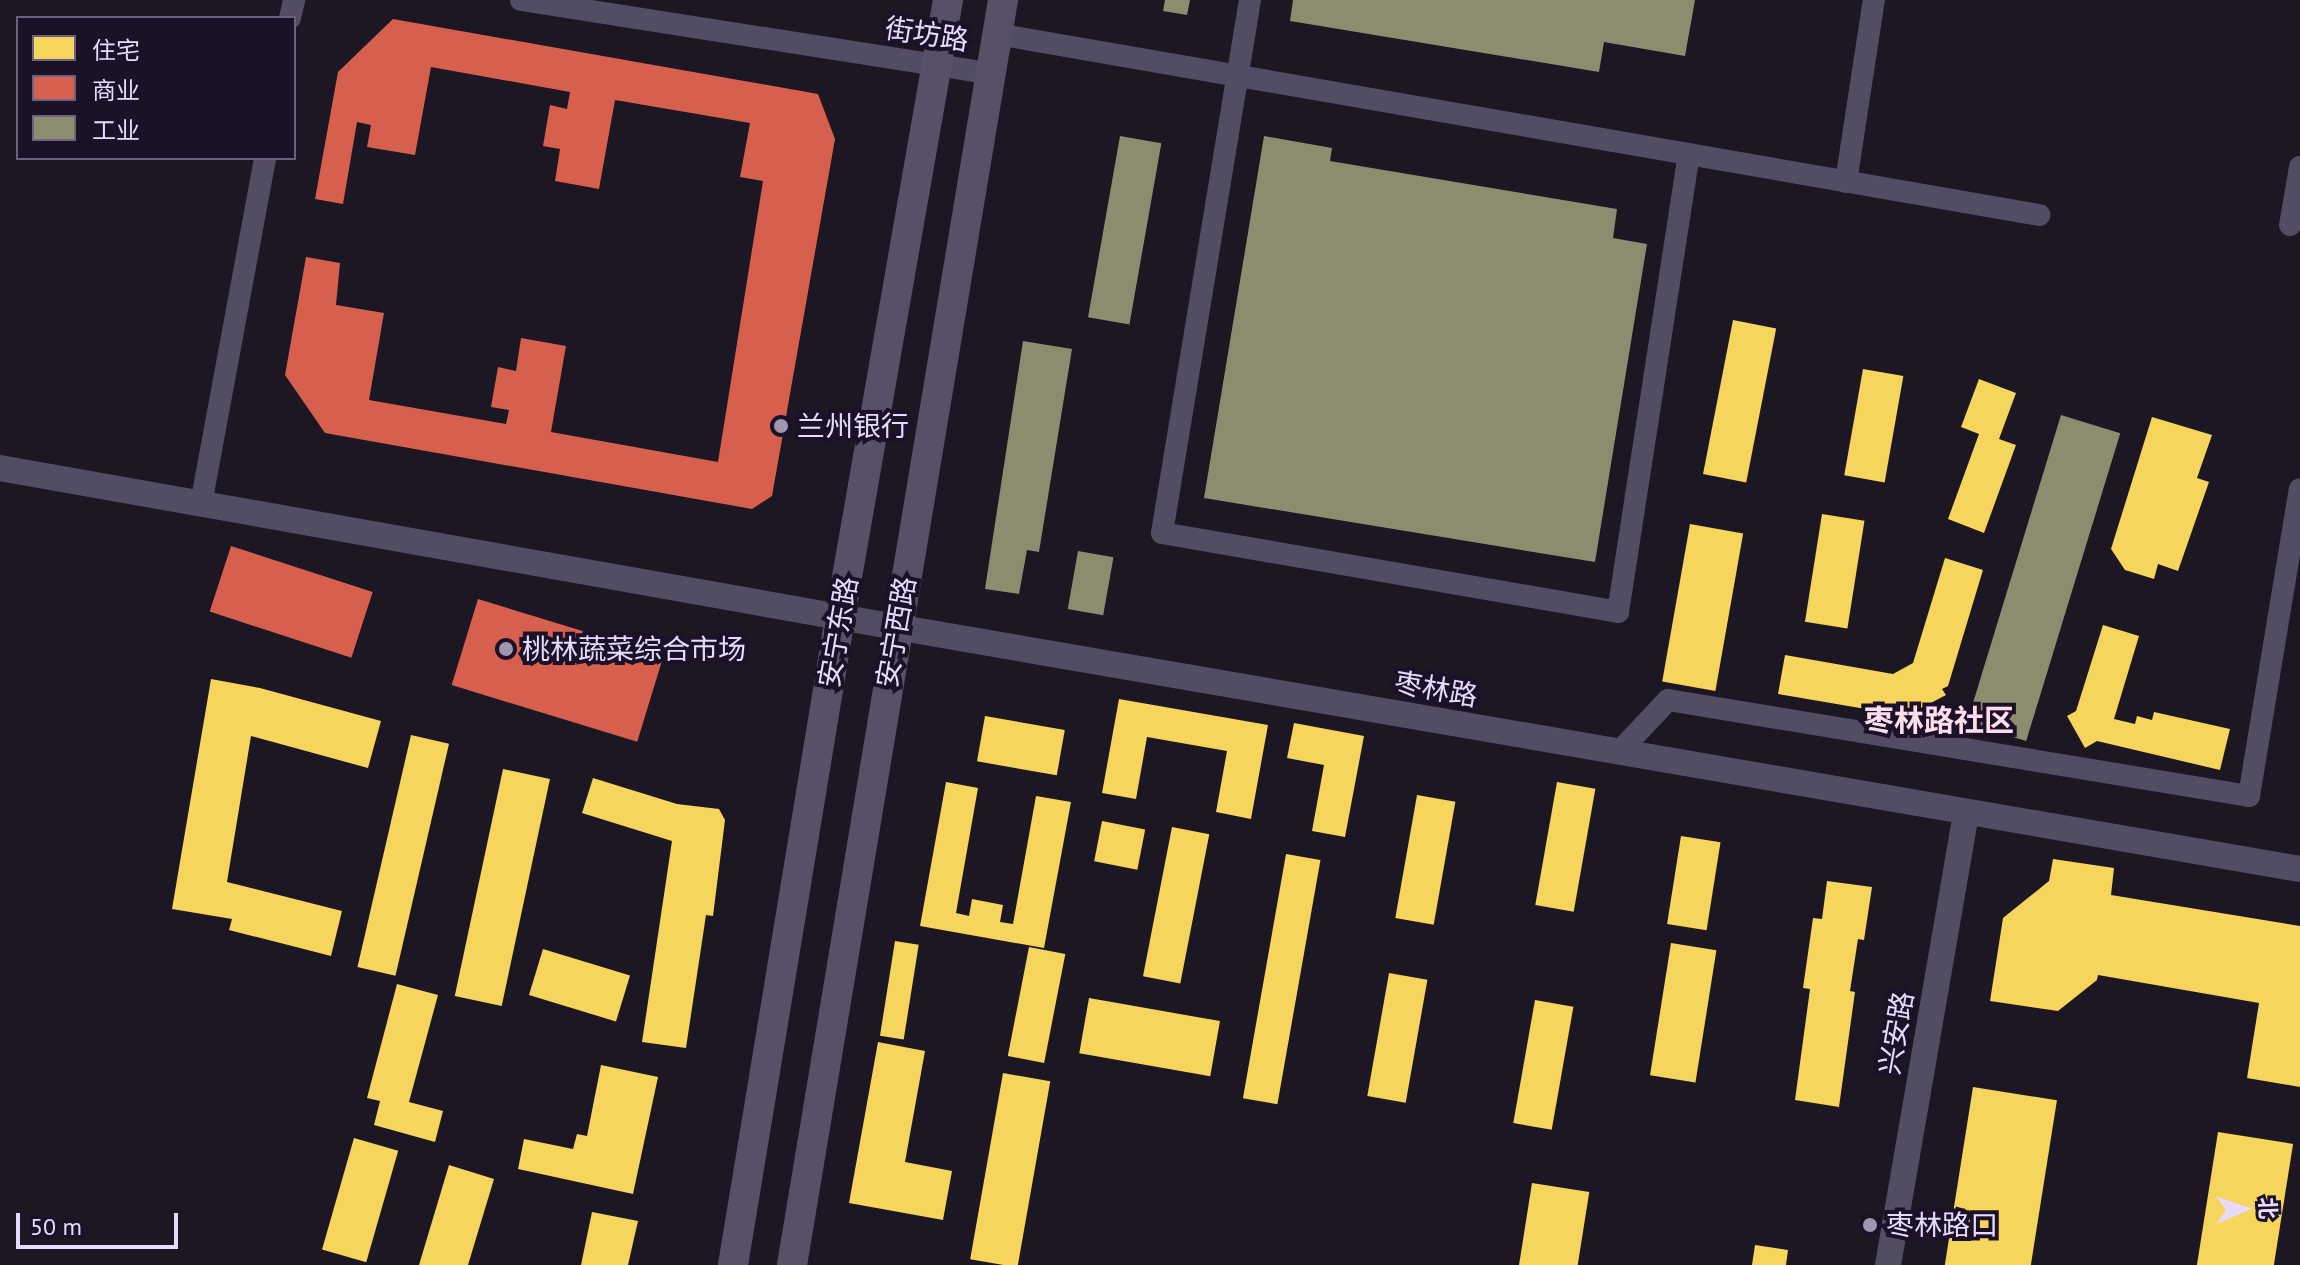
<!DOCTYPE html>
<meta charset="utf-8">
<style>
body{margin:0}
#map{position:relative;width:2300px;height:1265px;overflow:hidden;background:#1c1723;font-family:"PT Sans","Noto Sans SC",sans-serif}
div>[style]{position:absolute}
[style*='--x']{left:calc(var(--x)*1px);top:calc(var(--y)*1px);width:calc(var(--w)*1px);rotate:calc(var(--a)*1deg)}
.homes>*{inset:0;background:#f6d55c;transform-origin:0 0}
.shops>*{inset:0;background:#d6604d;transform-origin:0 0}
.industry>*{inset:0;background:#8c8c6e;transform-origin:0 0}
.minor>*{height:22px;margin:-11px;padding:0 11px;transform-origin:11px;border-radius:11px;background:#534d63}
.tertiary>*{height:26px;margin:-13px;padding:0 13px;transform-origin:13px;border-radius:13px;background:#534d63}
.secondary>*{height:30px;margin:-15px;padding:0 15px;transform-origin:15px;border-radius:15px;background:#585069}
.dots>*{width:22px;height:22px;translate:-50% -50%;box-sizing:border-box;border:4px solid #1b1228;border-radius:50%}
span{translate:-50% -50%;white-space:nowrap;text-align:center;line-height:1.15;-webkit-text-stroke:8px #1b1228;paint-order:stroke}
.street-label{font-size:28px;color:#e7dbfd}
.poi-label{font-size:28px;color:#e7dbfd}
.left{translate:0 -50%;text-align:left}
.neighbourhood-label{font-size:30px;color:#fddde9;font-weight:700}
.legend{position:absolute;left:16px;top:16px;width:280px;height:144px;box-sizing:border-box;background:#1b1228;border:2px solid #6d627d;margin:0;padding:10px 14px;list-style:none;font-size:24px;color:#e7dbfd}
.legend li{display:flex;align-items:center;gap:16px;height:40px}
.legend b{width:40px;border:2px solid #6d627d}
.north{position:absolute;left:2204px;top:1169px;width:80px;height:80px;-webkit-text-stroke:6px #1b1228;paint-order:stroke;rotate:88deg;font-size:22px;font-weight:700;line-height:32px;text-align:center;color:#e7dbfd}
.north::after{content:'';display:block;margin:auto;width:28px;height:36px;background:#e7dbfd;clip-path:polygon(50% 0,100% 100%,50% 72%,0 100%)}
.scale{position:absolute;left:16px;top:1213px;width:162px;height:36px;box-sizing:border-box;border:4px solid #e7dbfd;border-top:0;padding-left:10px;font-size:24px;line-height:28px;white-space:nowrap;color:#e7dbfd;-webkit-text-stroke:6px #1b1228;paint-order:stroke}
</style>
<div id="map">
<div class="homes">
<div style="left:1733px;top:320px;width:44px;height:157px;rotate:11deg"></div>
<div style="left:1863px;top:369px;width:41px;height:108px;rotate:10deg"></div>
<div style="clip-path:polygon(1979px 379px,2016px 393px,1999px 439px,2016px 445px,1984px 533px,1948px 519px,1979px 434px,1961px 427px)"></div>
<div style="clip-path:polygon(2152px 417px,2212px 435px,2197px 478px,2209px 482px,2178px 571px,2158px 564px,2154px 579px,2125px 570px,2111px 549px)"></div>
<div style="left:1822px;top:514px;width:43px;height:109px;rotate:9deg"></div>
<div style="left:1690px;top:524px;width:54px;height:160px;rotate:10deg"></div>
<div style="clip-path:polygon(1945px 558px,1983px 570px,1948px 686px,1942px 689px,1946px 695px,1906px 716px,1903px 710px,1895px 714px,1778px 694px,1785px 655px,1893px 674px,1913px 663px)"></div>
<div style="clip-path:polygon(2103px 625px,2139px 636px,2114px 719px,2135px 724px,2137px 716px,2152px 720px,2154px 712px,2230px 729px,2220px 770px,2097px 741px,2085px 748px,2067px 716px,2076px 711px)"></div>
<div style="clip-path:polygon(211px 679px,260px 688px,381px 721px,368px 768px,251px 736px,227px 882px,342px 911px,331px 956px,229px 930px,232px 919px,172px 909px)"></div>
<div style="clip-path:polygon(1119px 699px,1268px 725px,1251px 819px,1216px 812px,1227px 751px,1147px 737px,1136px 799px,1102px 793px)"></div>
<div style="left:985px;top:716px;width:81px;height:46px;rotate:10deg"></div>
<div style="clip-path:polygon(1294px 723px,1364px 736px,1345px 837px,1312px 831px,1324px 765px,1287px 758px)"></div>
<div style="left:411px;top:735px;width:39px;height:238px;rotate:13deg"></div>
<div style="left:503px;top:769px;width:48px;height:232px;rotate:12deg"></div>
<div style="clip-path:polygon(593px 778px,677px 804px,719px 809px,725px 820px,713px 916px,706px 915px,686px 1048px,642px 1042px,672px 841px,582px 813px)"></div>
<div style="clip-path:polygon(946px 782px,978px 788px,956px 913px,969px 916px,972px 899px,1003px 905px,1000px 922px,1013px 924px,1036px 796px,1071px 802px,1044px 948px,920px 926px)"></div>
<div style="left:1557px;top:782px;width:39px;height:125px;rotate:10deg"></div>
<div style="left:1417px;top:795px;width:39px;height:125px;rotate:10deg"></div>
<div style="left:1102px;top:821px;width:44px;height:41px;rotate:11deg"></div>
<div style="left:1172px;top:827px;width:38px;height:152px;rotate:11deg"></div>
<div style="left:1681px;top:836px;width:40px;height:89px;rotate:9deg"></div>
<div style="left:1286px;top:854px;width:35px;height:248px;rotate:10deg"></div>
<div style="clip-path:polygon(2053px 859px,2114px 868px,2111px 895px,2300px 926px,2300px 1087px,2247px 1078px,2259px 1003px,2098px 975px,2097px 980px,2058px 1011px,1990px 1001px,2003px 918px,2049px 881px)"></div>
<div style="clip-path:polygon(1827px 881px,1872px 887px,1864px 940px,1858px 939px,1850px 991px,1855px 992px,1839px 1107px,1795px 1100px,1810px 989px,1803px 988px,1813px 918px,1822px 919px)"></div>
<div style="left:895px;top:941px;width:24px;height:96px;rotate:9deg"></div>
<div style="left:1671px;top:943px;width:46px;height:134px;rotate:9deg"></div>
<div style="left:1029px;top:947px;width:37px;height:111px;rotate:11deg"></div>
<div style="left:543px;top:949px;width:91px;height:48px;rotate:17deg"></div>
<div style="left:1389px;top:973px;width:39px;height:125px;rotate:10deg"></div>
<div style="clip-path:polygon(397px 984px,438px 995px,409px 1102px,443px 1111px,435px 1142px,374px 1125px,380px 1101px,367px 1098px)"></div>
<div style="left:1089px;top:998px;width:133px;height:56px;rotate:10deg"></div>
<div style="left:1535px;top:1000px;width:39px;height:125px;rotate:10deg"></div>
<div style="clip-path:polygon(878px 1042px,925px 1051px,905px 1162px,952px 1171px,943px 1220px,849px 1203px)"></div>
<div style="clip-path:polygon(601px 1065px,658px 1077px,633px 1194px,518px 1169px,524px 1139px,573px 1149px,577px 1134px,587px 1136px)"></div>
<div style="left:1003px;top:1073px;width:48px;height:189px;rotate:10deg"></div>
<div style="left:1973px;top:1087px;width:85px;height:181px;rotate:9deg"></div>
<div style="left:2218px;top:1132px;width:76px;height:135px;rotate:9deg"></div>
<div style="left:354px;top:1138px;width:46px;height:116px;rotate:16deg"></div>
<div style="clip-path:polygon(449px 1165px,494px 1179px,468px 1265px,419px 1265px)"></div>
<div style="left:1532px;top:1183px;width:58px;height:83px;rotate:9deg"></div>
<div style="clip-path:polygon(592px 1212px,638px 1221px,628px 1265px,581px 1265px)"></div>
<div style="clip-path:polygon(1755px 1245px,1788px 1250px,1786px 1265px,1752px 1265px)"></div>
</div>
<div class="shops">
<div style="clip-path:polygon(393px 19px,818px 94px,835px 139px,772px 496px,752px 509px,325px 433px,285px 375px,306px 257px,340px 263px,336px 305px,384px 313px,369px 400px,506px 424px,509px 410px,491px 407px,498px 367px,516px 371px,521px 338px,566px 346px,551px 432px,718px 462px,763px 181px,740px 177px,750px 123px,615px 100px,599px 189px,555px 181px,560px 149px,543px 146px,550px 105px,567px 109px,570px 92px,431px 67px,415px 155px,367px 147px,371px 125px,357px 122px,343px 204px,315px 199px,338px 72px)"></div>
<div style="left:231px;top:546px;width:149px;height:69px;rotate:18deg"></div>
<div style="left:478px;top:599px;width:194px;height:90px;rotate:17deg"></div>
</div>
<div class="industry">
<div style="clip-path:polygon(1165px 0,1190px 0,1187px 15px,1163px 11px)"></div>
<div style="clip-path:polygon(1293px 0,1695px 0,1685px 56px,1604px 42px,1599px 72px,1290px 21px)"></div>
<div style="left:1120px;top:136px;width:42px;height:184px;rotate:10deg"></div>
<div style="clip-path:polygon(1264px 136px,1332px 148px,1330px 161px,1617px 209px,1613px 238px,1647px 244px,1595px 562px,1204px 498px)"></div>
<div style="clip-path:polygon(1023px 341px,1072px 349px,1039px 552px,1027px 550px,1019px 594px,985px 589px)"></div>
<div style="left:2061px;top:415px;width:62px;height:322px;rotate:17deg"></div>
<div style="left:1078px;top:551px;width:36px;height:59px;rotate:10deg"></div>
</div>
<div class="minor">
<div style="--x:521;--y:0;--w:476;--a:8.9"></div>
<div style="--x:1250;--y:0;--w:540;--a:99.38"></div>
<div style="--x:1162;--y:533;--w:463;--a:9.8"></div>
<div style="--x:1618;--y:612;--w:463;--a:-81.2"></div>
<div style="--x:290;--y:18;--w:18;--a:-77"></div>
<div style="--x:997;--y:34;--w:1058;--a:9.85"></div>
<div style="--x:1846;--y:182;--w:184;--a:-81.3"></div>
<div style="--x:2290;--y:225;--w:59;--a:-80.2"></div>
<div style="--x:201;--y:504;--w:352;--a:-79.5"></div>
<div style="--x:1618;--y:753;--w:73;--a:-46.7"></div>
<div style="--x:1668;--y:700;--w:589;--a:9.38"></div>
<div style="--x:2249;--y:796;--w:311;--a:-80.6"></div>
</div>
<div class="tertiary">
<div style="--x:0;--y:468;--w:910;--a:10.06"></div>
<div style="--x:896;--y:627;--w:1425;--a:9.78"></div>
<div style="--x:1888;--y:1265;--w:460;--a:-80.2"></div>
</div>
<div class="secondary">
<div style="--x:733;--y:1265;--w:657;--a:-80.62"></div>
<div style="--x:840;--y:617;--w:626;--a:-80.07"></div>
<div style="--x:792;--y:1265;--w:1282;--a:-80.53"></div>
</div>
<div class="dots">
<div style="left:781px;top:426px;background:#a096b1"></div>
<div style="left:506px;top:649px;background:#a096b1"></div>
<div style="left:1870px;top:1225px;background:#a096b1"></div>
</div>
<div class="street-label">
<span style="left:927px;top:34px;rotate:9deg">街坊路</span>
<span style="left:838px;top:632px;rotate:-80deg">安宁东路</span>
<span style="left:896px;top:632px;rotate:-80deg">安宁西路</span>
<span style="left:1436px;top:689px;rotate:10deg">枣林路</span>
<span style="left:1896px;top:1033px;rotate:-80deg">兴安路</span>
</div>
<div class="poi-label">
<span class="left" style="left:797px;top:426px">兰州银行</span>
<span class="left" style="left:522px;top:649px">桃林蔬菜综合市场</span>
<span class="left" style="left:1886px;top:1225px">枣林路口</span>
</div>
<div class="neighbourhood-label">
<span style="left:1939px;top:720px">枣林路社区</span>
</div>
<ul class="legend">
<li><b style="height:22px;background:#f6d55c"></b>住宅</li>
<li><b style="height:22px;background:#d6604d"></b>商业</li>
<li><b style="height:22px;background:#8c8c6e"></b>工业</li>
</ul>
<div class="north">北</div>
<div class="scale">50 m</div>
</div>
